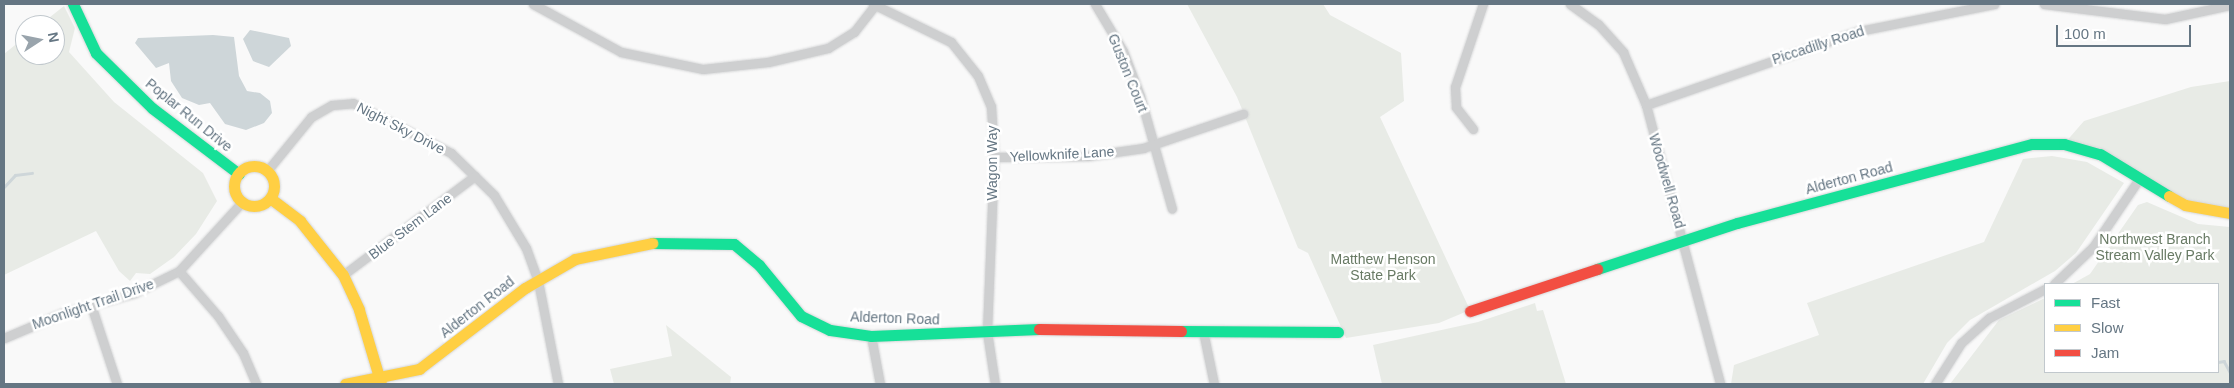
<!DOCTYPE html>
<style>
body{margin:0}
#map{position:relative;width:2234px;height:388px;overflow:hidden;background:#f9f9f9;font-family:Helvetica,sans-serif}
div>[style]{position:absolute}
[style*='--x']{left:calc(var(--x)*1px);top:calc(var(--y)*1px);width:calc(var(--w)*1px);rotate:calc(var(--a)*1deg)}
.green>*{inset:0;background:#e8ebe6}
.water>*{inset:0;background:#ced6d9}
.stream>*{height:2.5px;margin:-1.25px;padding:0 1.25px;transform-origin:1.25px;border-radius:1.25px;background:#ced6d9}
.roads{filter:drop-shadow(0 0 1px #d5d6d7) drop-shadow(0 0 1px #d5d6d7)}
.street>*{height:9px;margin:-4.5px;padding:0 4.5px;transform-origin:4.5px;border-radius:4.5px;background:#cecfd0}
.fast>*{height:11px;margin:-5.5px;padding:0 5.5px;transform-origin:5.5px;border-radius:5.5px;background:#16e098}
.slow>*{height:11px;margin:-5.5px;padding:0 5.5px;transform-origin:5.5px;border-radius:5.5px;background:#ffcf43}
.slow>.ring{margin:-5.5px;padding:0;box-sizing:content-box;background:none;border:11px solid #ffcf43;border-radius:50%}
.jam>*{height:11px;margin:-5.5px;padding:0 5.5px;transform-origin:5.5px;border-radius:5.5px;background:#f24e42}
span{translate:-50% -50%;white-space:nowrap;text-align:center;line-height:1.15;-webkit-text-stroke:5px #fff;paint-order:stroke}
.street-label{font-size:14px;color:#657683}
.park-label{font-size:14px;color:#687a64}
.frame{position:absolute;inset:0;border:5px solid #657683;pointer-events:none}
.legend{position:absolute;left:2044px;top:283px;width:175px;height:90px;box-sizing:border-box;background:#fff;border:1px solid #c1c8cd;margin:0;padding:6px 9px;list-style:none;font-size:15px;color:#657683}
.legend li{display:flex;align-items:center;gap:10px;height:25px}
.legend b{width:25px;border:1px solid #c1c8cd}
.north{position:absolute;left:15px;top:15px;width:50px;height:50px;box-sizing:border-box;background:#fff;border:1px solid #c1c8cd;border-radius:50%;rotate:79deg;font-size:14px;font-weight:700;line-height:20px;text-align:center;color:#657683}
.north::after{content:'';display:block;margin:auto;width:18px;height:22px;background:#99a4ac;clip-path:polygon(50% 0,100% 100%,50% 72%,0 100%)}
.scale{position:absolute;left:2056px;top:25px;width:135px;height:22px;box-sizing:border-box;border:2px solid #657683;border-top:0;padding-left:6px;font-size:15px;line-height:18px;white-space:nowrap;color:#657683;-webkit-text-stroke:4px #fff;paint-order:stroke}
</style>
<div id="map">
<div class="green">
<div style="clip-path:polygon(1187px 4px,1323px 4px,1330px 15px,1401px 53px,1404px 101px,1380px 117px,1470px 310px,1439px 323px,1346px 338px,1308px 253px,1298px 248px,1237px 97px)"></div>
<div style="clip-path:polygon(64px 6px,75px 28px,69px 52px,114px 102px,203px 173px,217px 201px,196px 234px,174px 257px,150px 274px,136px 273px,130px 281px,119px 271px,96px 231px,4px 275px,4px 54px,25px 37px,25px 55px,55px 55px,55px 25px,40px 25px)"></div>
<div style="clip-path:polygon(2230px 81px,2230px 213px,2185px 205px,2121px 166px,2064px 144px,2084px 121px,2191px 87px)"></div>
<div style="clip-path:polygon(2052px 156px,2087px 162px,2124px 183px,2076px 253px,2055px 271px,1970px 320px,1947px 343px,1923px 384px,1731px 384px,1734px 365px,1819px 335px,1807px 303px,1984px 242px,2023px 159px)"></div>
<div style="clip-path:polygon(2147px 202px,2198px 224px,2230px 227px,2230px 384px,1950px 384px,1999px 320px,2045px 298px,2045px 372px,2218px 372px,2218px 284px,2072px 284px,2090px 274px,2138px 205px)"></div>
<div style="clip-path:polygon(1535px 303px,1537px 311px,1543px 310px,1566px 384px,1382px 384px,1373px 345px,1478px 322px)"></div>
<div style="clip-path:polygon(666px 325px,731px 377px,730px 384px,614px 384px,610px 369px,672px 356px)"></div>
</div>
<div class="water">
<div style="clip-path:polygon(250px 30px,289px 38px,291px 46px,269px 67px,253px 61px,243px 39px)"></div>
<div style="clip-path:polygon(213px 35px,234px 37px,239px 76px,247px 91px,260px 93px,270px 101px,272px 113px,264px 123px,246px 130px,225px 124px,210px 103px,199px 105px,182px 98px,171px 81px,169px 63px,156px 68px,135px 43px,138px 38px)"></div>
</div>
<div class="stream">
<div style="--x:4;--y:187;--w:16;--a:-47"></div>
<div style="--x:15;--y:175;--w:17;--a:-7"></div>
<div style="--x:2218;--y:362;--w:6;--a:-9"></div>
<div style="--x:2224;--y:361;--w:13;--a:61"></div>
</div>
<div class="roads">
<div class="street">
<div style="--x:533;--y:4;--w:100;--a:28.6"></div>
<div style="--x:621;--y:52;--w:84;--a:11.7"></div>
<div style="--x:703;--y:69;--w:65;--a:-6.1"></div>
<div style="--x:768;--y:62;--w:62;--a:-13.1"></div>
<div style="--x:828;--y:48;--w:31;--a:-32"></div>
<div style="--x:854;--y:32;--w:36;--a:-52"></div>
<div style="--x:873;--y:4;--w:87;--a:26"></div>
<div style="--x:951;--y:42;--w:43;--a:51.5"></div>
<div style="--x:978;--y:76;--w:33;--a:67"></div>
<div style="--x:991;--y:106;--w:51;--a:86.6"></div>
<div style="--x:994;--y:157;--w:175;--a:92.3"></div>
<div style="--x:987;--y:332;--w:53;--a:81.3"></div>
<div style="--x:1095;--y:4;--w:55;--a:59.2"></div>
<div style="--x:1123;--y:51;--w:48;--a:69.3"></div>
<div style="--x:1140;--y:96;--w:117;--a:74.2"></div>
<div style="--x:1570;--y:4;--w:34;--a:36"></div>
<div style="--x:1598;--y:24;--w:38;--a:48"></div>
<div style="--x:1623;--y:52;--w:58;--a:66.5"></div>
<div style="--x:1646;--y:105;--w:289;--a:75.1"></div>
<div style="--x:2044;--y:4;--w:122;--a:7.1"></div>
<div style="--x:2165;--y:19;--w:66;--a:-12.2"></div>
<div style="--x:1646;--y:105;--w:225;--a:-19.2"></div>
<div style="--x:1859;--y:31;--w:138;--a:-11.3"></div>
<div style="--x:1473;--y:129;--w:28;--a:-128"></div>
<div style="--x:1456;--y:107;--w:20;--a:-93"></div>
<div style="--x:1455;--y:87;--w:88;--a:-71.4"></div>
<div style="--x:994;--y:157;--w:93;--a:-0.6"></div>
<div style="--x:1087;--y:156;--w:57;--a:-8.1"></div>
<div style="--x:1143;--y:148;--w:106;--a:-18.8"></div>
<div style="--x:267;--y:171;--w:70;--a:-50.8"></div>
<div style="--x:311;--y:117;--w:24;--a:-30"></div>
<div style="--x:332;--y:105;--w:21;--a:-5"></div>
<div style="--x:353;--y:103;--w:110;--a:27"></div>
<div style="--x:451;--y:153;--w:60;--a:44.3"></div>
<div style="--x:494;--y:195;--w:62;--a:58.9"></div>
<div style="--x:526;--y:248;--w:35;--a:70"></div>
<div style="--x:538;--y:281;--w:105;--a:79"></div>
<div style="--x:179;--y:271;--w:60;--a:49.1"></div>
<div style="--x:218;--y:316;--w:45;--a:56"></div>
<div style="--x:243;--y:353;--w:34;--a:67"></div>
<div style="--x:343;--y:275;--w:165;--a:-36.9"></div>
<div style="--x:2054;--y:284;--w:54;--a:-43.5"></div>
<div style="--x:2093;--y:247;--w:82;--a:-55.9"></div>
<div style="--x:91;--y:305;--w:83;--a:71.8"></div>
<div style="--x:1203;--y:331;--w:54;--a:78.3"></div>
<div style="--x:871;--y:336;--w:49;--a:79.4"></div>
<div style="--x:4;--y:338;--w:64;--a:-23"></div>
<div style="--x:63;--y:313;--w:74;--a:-15.7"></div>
<div style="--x:134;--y:293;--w:50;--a:-26.1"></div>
<div style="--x:179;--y:271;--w:93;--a:-47.6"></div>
<div style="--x:1935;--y:384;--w:49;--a:-57.6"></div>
<div style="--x:1961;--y:343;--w:38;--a:-42"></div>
<div style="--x:1989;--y:318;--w:63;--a:-27.4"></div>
</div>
<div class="fast">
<div style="--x:73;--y:4;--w:54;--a:64.9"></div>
<div style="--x:96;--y:53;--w:78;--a:44.5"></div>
<div style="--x:152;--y:108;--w:109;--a:37.2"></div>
<div style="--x:652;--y:243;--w:82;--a:0.7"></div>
<div style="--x:734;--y:244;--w:33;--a:40"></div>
<div style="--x:759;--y:265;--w:66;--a:50.5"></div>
<div style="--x:801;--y:316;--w:32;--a:26"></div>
<div style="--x:830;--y:330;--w:41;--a:8.3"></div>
<div style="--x:871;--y:336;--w:168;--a:-2.4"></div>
<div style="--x:1597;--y:269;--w:147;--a:-18.2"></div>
<div style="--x:1737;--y:223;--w:305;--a:-15"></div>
<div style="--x:2032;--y:144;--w:32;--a:0"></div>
<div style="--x:2064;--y:144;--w:37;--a:16"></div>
<div style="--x:2100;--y:154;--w:81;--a:31.3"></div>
<div style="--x:1181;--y:331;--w:157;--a:0.4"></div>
</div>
<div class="slow">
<div class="ring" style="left:234px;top:166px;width:29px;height:29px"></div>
<div style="--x:2169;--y:196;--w:18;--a:29"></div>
<div style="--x:2185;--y:205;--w:46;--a:10.1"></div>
<div style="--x:270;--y:198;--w:38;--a:37"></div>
<div style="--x:300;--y:221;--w:69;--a:51.5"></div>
<div style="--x:343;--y:275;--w:38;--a:65"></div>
<div style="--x:359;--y:310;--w:77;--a:73.4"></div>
<div style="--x:345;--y:384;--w:76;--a:-11.5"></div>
<div style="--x:419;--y:369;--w:133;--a:-37.4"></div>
<div style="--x:525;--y:288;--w:58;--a:-30.1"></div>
<div style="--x:575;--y:259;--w:79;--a:-11.7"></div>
</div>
<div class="jam">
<div style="--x:1470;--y:311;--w:134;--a:-18.3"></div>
<div style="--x:1039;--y:329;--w:142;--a:0.8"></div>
</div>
</div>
<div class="street-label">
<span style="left:1818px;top:45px;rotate:-18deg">Piccadilly Road</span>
<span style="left:1128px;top:73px;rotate:68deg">Guston Court</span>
<span style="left:189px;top:115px;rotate:39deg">Poplar Run Drive</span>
<span style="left:401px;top:128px;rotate:27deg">Night Sky Drive</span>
<span style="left:1062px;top:154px;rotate:-3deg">Yellowknife Lane</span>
<span style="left:992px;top:163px;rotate:-90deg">Wagon Way</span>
<span style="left:1849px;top:178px;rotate:-15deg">Alderton Road</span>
<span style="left:1667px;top:181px;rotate:74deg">Woodwell Road</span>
<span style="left:410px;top:226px;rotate:-37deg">Blue Stem Lane</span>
<span style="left:93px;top:304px;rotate:-19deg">Moonlight Trail Drive</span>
<span style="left:477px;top:307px;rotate:-38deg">Alderton Road</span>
<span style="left:895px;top:318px;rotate:2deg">Alderton Road</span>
</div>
<div class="park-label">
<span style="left:2155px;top:247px">Northwest Branch<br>Stream Valley Park</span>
<span style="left:1383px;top:267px">Matthew Henson<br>State Park</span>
</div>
<div class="frame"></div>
<ul class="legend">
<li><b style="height:6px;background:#16e098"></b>Fast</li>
<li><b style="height:6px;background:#ffcf43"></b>Slow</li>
<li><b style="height:6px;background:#f24e42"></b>Jam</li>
</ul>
<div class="north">N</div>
<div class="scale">100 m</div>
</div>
